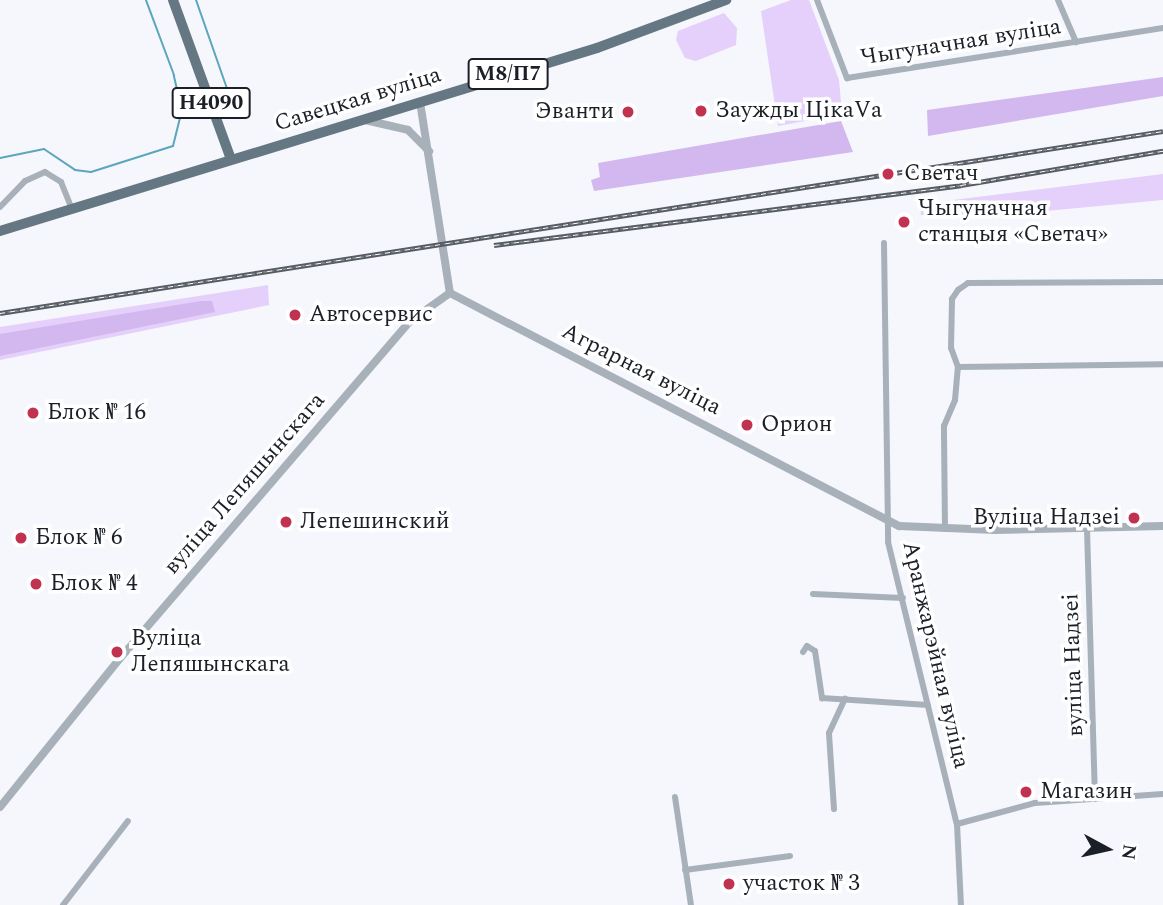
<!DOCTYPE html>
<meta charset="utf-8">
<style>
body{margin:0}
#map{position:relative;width:1163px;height:905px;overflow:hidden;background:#f5f7fc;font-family:Spectral,serif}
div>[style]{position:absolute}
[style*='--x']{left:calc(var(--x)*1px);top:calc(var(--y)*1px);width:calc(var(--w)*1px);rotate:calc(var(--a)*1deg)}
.green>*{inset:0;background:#e4d0fa}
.forest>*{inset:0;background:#d3b8ef}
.stream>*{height:2px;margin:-1px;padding:0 1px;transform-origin:1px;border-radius:1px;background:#5ba6bc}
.minor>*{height:6px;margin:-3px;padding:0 3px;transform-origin:3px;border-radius:3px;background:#a8b1b9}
.tertiary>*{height:8px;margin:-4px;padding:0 4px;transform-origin:4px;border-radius:4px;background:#a8b1b9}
.primary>*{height:10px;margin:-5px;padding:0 5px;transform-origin:5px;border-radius:5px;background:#667784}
.rail>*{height:4.5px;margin-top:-2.25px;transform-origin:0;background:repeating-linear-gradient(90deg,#fff 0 5px,#575c63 0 10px);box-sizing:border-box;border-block:2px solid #575c63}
.dots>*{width:19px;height:19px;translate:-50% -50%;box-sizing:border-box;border:4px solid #fff;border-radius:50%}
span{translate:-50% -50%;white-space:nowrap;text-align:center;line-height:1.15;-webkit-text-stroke:7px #fff;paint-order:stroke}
.shield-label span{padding:2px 5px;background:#fff;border:2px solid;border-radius:5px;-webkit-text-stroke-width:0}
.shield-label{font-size:21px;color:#1b2028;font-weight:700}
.street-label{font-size:23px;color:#1b2028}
.poi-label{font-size:23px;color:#1b2028}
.left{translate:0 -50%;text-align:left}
.right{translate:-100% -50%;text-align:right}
.north{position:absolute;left:1072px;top:814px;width:70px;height:70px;-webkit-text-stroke:5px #fff;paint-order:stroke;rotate:98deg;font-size:19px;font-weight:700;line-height:28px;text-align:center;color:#1b2028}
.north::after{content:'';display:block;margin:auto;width:24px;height:32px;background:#1b2028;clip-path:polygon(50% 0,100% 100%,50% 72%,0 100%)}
</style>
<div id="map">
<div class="green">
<div style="clip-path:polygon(791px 0,809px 0,839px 80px,842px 114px,778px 126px,761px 11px)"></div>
<div style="clip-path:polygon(724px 13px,737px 28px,736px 45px,696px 61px,685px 58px,676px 40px,678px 31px)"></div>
<div style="clip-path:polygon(1163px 174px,1163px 200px,959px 219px,956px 214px,921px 215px,920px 204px)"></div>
<div style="clip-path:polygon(268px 285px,269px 305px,0 360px,0 327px)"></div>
</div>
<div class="forest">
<div style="clip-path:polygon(1163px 77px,1163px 96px,928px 136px,927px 110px)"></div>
<div style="clip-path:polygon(841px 121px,853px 152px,594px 191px,591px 180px,600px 177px,598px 163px)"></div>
<div style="clip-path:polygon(201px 301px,212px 301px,215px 312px,0 356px,0 334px)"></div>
</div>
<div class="stream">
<div style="--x:196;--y:0;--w:103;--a:70.7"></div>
<div style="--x:0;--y:158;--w:45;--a:-11.6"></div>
<div style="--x:44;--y:149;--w:37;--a:34"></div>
<div style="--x:75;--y:170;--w:16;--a:7"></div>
<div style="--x:91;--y:172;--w:86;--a:-17.6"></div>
<div style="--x:173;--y:146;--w:36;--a:-76"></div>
<div style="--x:182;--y:111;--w:37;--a:-103"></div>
<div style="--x:174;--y:75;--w:80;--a:-110.5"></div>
</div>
<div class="minor">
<div style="--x:817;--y:0;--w:84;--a:69"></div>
<div style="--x:847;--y:78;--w:320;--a:-9"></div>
<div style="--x:1058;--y:0;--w:46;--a:66.8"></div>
<div style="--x:0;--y:207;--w:36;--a:-46"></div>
<div style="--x:25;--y:181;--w:22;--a:-24"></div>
<div style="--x:45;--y:172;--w:19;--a:32"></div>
<div style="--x:61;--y:182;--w:29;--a:68"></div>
<div style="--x:884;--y:243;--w:299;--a:89.2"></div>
<div style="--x:888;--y:542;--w:290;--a:76.3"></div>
<div style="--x:957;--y:824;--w:81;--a:87.2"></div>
<div style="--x:958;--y:367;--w:205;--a:-0.8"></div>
<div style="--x:945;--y:529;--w:103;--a:-90.6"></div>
<div style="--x:944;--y:426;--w:28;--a:-67"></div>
<div style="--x:955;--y:400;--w:33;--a:-85"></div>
<div style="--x:958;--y:367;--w:20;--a:-110"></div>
<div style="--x:951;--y:348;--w:49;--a:-88.8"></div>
<div style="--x:952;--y:299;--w:11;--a:-56"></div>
<div style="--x:958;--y:290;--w:12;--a:-35"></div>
<div style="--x:968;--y:283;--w:195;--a:-0.3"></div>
<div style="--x:1087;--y:529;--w:270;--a:88.3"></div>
<div style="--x:813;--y:594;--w:90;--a:2.5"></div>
<div style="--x:803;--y:652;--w:7;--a:-56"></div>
<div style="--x:807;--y:646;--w:9;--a:32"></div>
<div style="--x:815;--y:651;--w:48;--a:81.5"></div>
<div style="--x:822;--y:698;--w:106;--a:3.8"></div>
<div style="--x:675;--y:797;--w:109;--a:81.6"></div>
<div style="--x:834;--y:809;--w:76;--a:-93.8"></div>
<div style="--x:829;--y:733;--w:38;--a:-65"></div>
<div style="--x:957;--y:824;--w:81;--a:-15.1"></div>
<div style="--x:1035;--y:803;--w:128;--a:-4"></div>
<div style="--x:685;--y:870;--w:106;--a:-7.6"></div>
<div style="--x:63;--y:905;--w:106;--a:-52.3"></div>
</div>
<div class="tertiary">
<div style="--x:420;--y:102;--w:193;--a:81.1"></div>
<div style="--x:365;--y:120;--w:44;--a:13.1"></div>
<div style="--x:408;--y:130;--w:30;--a:45"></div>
<div style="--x:450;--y:293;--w:506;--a:27.43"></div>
<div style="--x:899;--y:526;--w:96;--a:2.4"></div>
<div style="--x:995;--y:530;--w:168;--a:-1.4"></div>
<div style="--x:0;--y:807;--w:194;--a:-51.1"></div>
<div style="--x:122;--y:656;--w:440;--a:-49.3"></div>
<div style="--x:409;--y:322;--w:50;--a:-35.3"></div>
</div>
<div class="primary">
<div style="--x:173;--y:0;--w:169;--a:70"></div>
<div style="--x:0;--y:231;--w:624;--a:-17.04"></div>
<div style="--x:597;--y:48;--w:138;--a:-20.4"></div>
</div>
<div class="rail">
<div style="--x:494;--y:245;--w:471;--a:-7.3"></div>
<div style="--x:961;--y:185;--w:205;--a:-9.6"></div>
<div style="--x:0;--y:313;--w:1177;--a:-8.89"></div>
</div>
<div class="dots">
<div style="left:701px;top:111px;background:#c13150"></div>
<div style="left:628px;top:112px;background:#c13150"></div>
<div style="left:888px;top:174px;background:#c13150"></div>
<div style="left:904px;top:222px;background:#c13150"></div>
<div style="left:295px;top:315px;background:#c13150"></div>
<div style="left:33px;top:413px;background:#c13150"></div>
<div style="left:747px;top:425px;background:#c13150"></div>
<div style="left:1134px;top:518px;background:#c13150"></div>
<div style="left:286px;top:522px;background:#c13150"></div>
<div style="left:21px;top:538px;background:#c13150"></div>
<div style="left:36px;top:584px;background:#c13150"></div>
<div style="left:117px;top:652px;background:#c13150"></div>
<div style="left:1026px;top:792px;background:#c13150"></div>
<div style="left:729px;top:884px;background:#c13150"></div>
</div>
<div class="shield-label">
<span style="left:508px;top:74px">М8/П7</span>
<span style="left:211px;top:103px">Н4090</span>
</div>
<div class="street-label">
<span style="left:961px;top:43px;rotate:-9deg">Чыгуначная вуліца</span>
<span style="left:358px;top:100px;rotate:-17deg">Савецкая вуліца</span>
<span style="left:641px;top:370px;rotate:27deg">Аграрная вуліца</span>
<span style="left:245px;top:484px;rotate:-49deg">вуліца Лепяшынскага</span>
<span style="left:935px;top:655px;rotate:77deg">Аранжарэйная вуліца</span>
<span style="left:1074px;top:665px;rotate:-92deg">вуліца Надзеі</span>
</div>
<div class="poi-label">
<span class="left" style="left:715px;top:111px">Заужды ЦікаVа</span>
<span class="right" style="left:614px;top:112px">Эванти</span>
<span class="left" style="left:904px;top:174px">Светач</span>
<span class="left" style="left:918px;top:222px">Чыгуначная<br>станцыя «Светач»</span>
<span class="left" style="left:309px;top:315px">Автосервис</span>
<span class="left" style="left:47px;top:413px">Блок № 16</span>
<span class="left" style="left:761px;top:425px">Орион</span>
<span class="right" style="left:1120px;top:518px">Вуліца Надзеі</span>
<span class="left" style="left:300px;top:522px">Лепешинский</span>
<span class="left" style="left:35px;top:538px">Блок № 6</span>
<span class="left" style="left:50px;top:584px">Блок № 4</span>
<span class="left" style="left:131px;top:652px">Вуліца<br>Лепяшынскага</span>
<span class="left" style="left:1040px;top:792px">Магазин</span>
<span class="left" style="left:743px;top:884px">участок № 3</span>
</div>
<div class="north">N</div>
</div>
